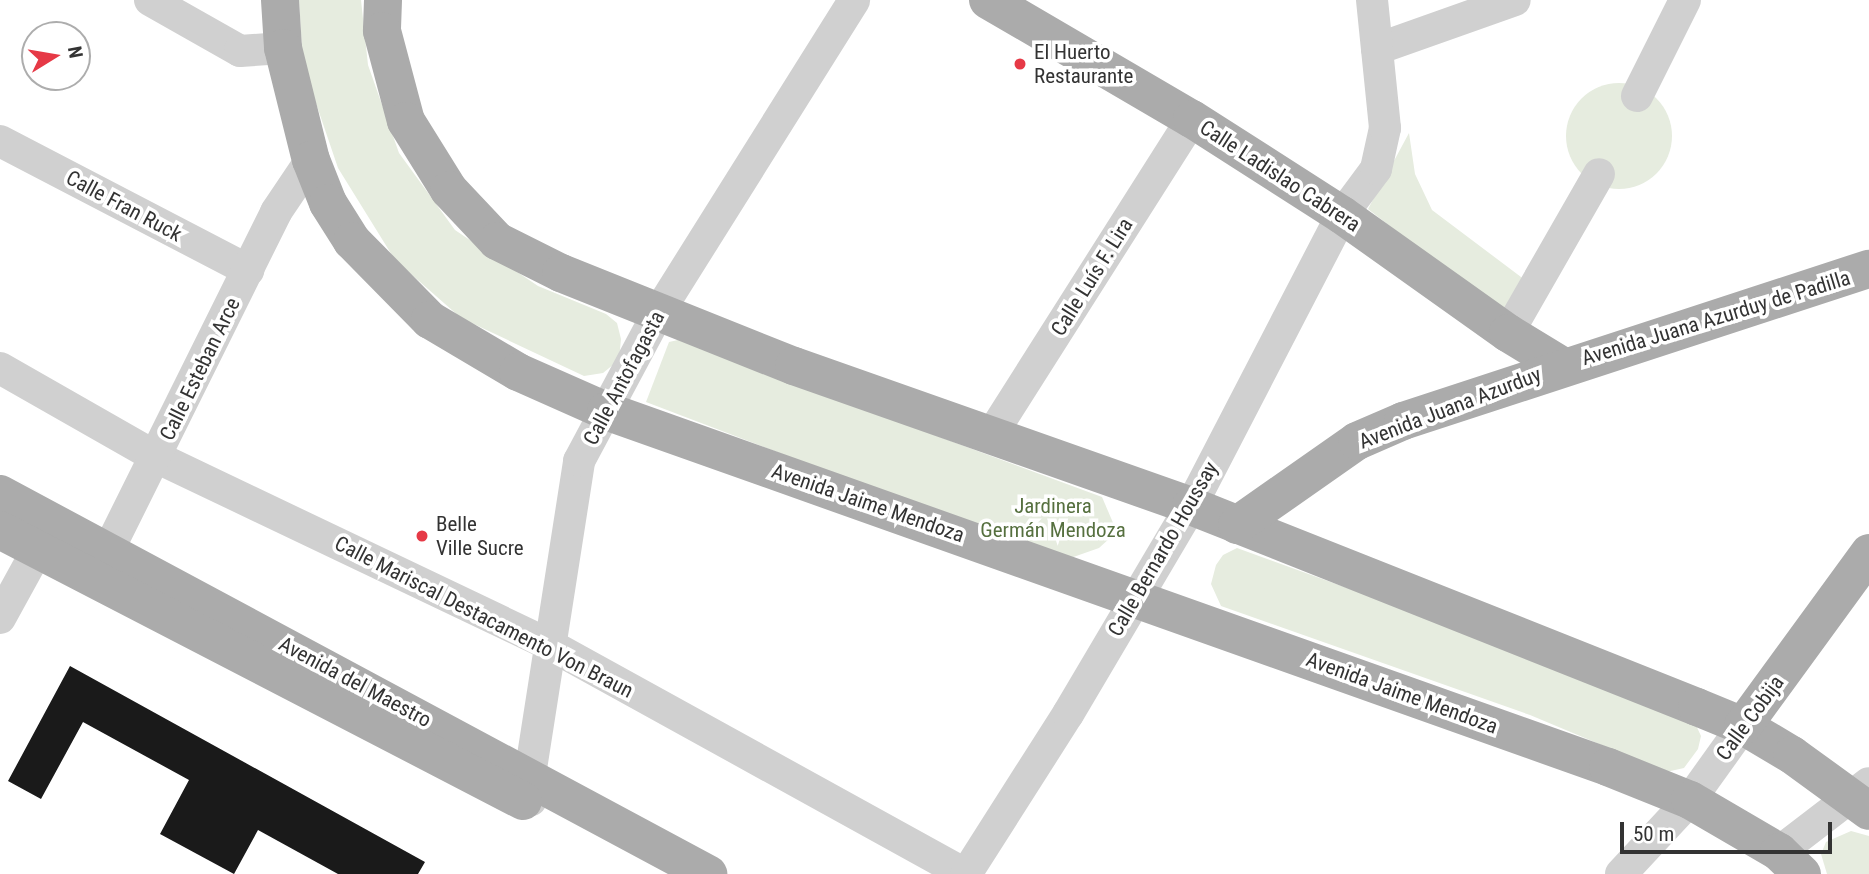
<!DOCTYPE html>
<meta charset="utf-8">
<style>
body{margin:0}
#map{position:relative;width:1869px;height:874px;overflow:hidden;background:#fff;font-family:"Roboto Condensed",sans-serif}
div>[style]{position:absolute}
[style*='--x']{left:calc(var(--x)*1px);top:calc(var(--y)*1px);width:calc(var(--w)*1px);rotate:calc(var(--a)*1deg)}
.green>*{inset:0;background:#e6ecdf}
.round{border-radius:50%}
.building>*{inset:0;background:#1a1a1a}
.minor>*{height:32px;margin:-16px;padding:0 16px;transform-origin:16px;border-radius:16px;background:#d0d0d0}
.major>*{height:38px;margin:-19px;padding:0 19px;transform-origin:19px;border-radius:19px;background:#ababab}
.dots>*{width:19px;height:19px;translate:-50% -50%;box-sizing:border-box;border:4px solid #fff;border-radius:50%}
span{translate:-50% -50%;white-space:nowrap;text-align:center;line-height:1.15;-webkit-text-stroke:7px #fff;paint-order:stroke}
.poi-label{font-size:21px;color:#333}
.left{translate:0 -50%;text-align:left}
.street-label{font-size:21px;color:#333}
.park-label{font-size:21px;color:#56703f}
.north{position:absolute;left:21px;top:21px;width:70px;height:70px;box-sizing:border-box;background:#fff;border:2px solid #adadad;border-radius:50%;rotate:79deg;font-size:19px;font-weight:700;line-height:28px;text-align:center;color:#333}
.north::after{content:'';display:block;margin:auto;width:24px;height:32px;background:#e63946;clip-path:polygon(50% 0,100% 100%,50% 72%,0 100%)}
.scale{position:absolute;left:1620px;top:822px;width:212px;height:32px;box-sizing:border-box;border:4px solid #333;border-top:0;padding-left:9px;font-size:21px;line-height:24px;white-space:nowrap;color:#333;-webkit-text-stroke:5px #fff;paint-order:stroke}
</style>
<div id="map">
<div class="green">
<div style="clip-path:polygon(299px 0,361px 0,368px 65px,399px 153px,455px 230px,538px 286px,606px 314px,617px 323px,621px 339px,619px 360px,603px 373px,584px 376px,461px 318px,395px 260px,338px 168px,303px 65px)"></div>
<div class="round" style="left:1566px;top:83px;width:106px;height:106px"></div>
<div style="clip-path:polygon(1409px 133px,1415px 174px,1432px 210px,1525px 280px,1509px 309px,1499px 311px,1368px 209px)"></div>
<div style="clip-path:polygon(678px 340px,1102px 497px,1114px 525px,1110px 538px,1099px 548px,1062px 561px,646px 402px,669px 342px)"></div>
<div style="clip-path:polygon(1237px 548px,1474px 634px,1695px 723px,1701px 736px,1698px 749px,1684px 768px,1666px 772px,1530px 715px,1221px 606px,1211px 584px,1216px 565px,1223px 555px)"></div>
<div style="clip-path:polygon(1851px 831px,1869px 836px,1869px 874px,1827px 874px,1821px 854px,1826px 842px)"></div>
</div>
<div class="building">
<div style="clip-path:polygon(70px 666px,425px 862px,418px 874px,338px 874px,258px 830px,234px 874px,160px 834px,189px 780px,83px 722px,41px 799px,8px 781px)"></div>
</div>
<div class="minor">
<div style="--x:150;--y:0;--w:103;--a:29.5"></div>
<div style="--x:240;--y:51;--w:43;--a:-4"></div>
<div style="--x:1377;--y:49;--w:146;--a:-19.5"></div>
<div style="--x:1637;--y:96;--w:107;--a:-63.4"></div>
<div style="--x:0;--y:141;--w:280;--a:27.5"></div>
<div style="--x:1508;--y:333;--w:183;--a:-60.2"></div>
<div style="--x:0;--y:368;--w:180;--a:29.7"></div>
<div style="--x:156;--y:457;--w:437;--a:25.5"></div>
<div style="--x:550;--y:645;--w:474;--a:28.9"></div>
<div style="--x:992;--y:434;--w:373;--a:-57.6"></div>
<div style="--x:97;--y:573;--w:403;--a:-63.6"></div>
<div style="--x:276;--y:212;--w:63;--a:-56.1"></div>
<div style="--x:0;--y:618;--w:79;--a:-61.2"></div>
<div style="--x:531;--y:800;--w:25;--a:-92"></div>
<div style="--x:530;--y:775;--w:318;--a:-81.1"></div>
<div style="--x:579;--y:461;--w:168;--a:-61.9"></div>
<div style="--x:658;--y:313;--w:369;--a:-57.9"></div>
<div style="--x:1779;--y:852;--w:113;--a:-37.5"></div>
<div style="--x:966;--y:874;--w:190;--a:-57.5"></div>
<div style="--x:1068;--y:714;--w:242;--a:-59.4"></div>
<div style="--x:1191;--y:506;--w:328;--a:-62.6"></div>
<div style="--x:1342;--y:215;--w:57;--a:-53.5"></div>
<div style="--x:1376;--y:169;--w:42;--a:-77.6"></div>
<div style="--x:1385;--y:128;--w:129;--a:-95.8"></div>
<div style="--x:1621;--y:874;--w:101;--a:-47"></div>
<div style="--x:1690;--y:800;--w:91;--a:-54.4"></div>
</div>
<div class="major">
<div style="--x:280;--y:0;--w:48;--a:86.4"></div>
<div style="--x:283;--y:48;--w:115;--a:76"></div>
<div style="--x:311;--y:160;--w:46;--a:68.4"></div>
<div style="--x:328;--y:203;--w:45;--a:57.7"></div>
<div style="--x:352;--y:241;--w:111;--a:45.4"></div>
<div style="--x:430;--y:320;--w:102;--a:30.6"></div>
<div style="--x:518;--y:372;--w:96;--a:23.9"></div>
<div style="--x:606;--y:411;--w:1063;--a:19.56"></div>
<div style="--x:1608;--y:767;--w:88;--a:21.9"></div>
<div style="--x:1690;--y:800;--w:103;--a:30.3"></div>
<div style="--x:1779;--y:852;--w:32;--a:44"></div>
<div style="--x:383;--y:0;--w:31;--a:92"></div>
<div style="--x:382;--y:31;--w:93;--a:75.1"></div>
<div style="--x:406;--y:121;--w:81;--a:58.1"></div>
<div style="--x:449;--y:190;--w:70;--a:46.7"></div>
<div style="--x:497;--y:241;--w:72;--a:26.6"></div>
<div style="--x:561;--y:273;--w:251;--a:21.8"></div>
<div style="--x:794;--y:366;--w:421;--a:19.4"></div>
<div style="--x:1191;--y:506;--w:544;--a:21.66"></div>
<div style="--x:1697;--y:707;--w:50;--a:22.4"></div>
<div style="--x:1743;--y:726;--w:57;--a:30.6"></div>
<div style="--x:1792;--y:755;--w:95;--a:36"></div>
<div style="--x:988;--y:0;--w:236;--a:30.3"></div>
<div style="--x:1192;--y:119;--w:178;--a:32.6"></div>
<div style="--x:1342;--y:215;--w:204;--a:35.4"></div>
<div style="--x:1508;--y:333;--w:63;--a:31.4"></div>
<div style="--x:0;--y:494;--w:804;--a:28.22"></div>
<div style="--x:1237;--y:525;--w:146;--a:-35"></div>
<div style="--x:1357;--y:441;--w:50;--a:-23.5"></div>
<div style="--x:1403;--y:421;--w:490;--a:-18.1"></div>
<div style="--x:0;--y:530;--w:589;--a:27.39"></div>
<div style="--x:1743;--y:726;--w:214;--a:-53.9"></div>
</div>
<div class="dots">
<div style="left:1020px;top:64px;background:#e63946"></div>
<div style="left:422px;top:536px;background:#e63946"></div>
</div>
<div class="poi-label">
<span class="left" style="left:1034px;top:64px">El Huerto<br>Restaurante</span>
<span class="left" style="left:436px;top:536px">Belle<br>Ville Sucre</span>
</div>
<div class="street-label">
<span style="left:1280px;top:176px;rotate:33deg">Calle Ladislao Cabrera</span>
<span style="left:124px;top:206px;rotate:28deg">Calle Fran Ruck</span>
<span style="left:1092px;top:277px;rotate:-58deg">Calle Luís F. Lira</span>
<span style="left:1716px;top:318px;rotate:-17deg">Avenida Juana Azurduy de Padilla</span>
<span style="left:200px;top:369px;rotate:-64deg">Calle Esteban Arce</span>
<span style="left:624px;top:378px;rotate:-62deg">Calle Antofagasta</span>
<span style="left:1450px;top:408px;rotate:-21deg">Avenida Juana Azurduy</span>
<span style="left:868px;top:503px;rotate:19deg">Avenida Jaime Mendoza</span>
<span style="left:1163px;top:549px;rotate:-60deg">Calle Bernardo Houssay</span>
<span style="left:484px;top:617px;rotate:27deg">Calle Mariscal Destacamento Von Braun</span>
<span style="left:355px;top:682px;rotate:28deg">Avenida del Maestro</span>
<span style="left:1402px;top:693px;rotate:20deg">Avenida Jaime Mendoza</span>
<span style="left:1750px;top:718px;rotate:-54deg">Calle Cobija</span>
</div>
<div class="park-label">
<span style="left:1053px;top:518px">Jardinera<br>Germán Mendoza</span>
</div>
<div class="north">N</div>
<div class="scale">50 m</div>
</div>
